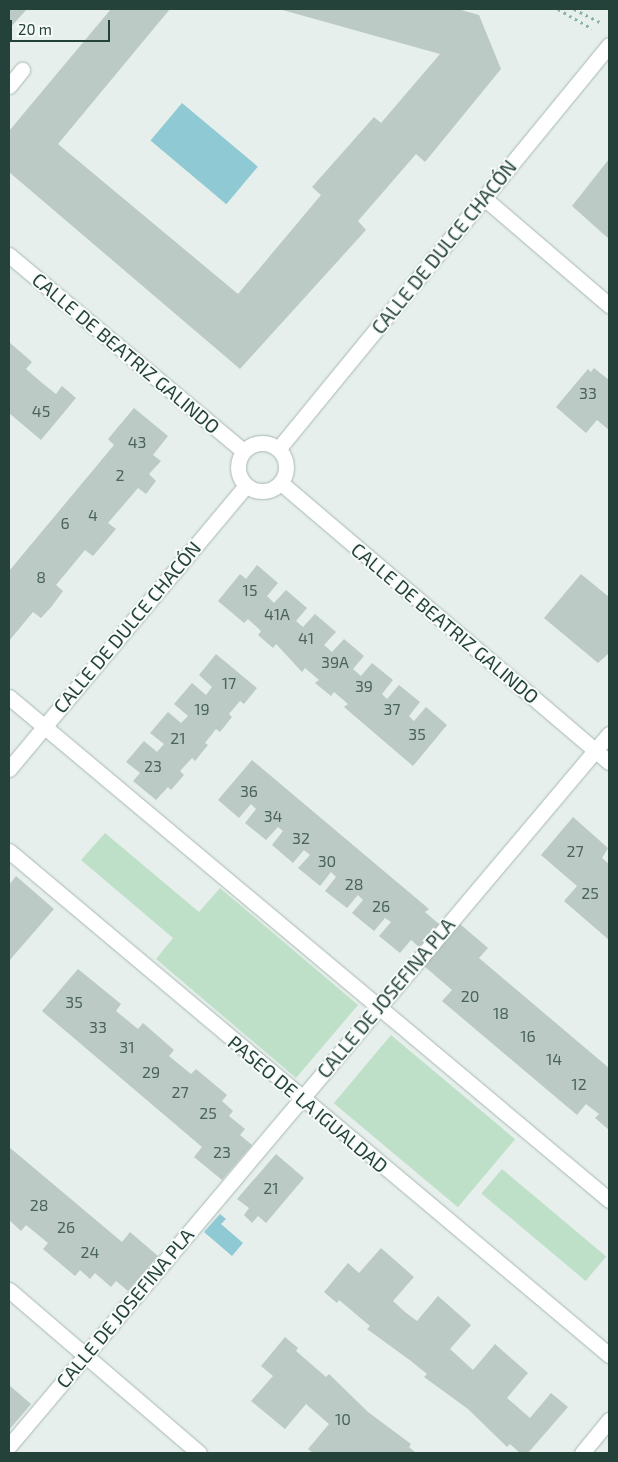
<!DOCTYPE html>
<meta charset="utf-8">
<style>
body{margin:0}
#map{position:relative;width:618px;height:1462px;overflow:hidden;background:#e6efeb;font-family:"Exo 2",sans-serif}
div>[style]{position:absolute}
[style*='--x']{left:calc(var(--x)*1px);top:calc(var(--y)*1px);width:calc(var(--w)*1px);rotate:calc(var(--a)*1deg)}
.green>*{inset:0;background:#bfe0c8;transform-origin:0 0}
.water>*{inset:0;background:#8ec9d4;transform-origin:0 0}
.building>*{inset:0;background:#bbcac4}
.path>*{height:3px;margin-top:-1.5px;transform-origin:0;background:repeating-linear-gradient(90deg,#86b3a5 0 2.5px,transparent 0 6.5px)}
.roads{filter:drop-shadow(0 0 1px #a8b8b2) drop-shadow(0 0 1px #a8b8b2)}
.minor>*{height:15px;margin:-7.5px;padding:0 7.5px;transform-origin:7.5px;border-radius:7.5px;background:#fff}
.minor>.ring{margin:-7.5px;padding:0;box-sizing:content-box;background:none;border:15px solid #fff;border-radius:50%}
span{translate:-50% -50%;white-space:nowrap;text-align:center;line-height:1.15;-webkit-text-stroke:4px #f7fbf9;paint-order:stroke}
.number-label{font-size:16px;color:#4a645c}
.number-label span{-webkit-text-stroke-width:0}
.street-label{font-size:19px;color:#24423a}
.frame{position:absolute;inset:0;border:10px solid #24423a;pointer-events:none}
.scale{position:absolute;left:10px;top:20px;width:100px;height:22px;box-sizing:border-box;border:2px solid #24423a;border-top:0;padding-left:6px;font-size:15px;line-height:18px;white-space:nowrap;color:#24423a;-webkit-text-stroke:4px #f7fbf9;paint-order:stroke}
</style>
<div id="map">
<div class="green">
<div style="clip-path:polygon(105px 833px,199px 912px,220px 888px,358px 1005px,296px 1078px,156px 959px,173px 938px,81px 860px)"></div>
<div style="left:391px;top:1035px;width:162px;height:89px;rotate:40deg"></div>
<div style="left:502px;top:1169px;width:136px;height:32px;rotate:40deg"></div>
</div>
<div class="water">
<div style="left:182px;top:103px;width:99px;height:49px;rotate:40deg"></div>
<div style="clip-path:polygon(220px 1214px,226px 1219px,221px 1224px,243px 1243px,232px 1256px,204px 1232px)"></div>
</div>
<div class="building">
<div style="clip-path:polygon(9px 9px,27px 9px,9px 29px)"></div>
<div style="clip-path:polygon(111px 9px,170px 9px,58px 144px,238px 294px,321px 195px,312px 187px,374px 117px,381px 123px,440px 54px,279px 9px,458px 9px,479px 15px,501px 69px,425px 162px,416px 154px,358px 221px,366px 230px,240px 369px,9px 172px,9px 131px)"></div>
<div style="clip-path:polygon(609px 159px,609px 239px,572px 206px)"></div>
<div style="clip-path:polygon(9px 342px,32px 362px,26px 369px,41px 382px,56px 394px,62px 386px,76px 398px,41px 440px,9px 413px)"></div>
<div style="clip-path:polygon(594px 368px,609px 380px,609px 430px,597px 420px,586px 433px,556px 407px,588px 369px,591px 372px)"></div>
<div style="clip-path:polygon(134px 408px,168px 436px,153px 455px,161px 461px,149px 474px,156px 481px,146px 494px,138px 488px,108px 523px,116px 529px,93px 556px,85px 550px,56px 585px,63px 591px,52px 606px,41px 618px,33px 612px,9px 641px,9px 571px,114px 445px,108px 439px)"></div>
<div style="clip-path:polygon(257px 565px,278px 583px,267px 596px,274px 603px,286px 590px,307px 608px,296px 621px,303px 627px,315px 614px,336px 632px,324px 645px,332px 652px,344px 639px,364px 656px,353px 669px,361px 676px,372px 663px,393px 680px,382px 694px,387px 699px,399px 685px,420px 702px,409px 716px,414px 721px,426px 707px,447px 725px,413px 766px,344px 707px,348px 704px,334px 692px,331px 696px,315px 683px,319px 680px,305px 668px,302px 672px,276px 644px,273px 648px,258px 635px,261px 631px,248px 619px,244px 623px,218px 601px,240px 574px,246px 579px)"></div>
<div style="clip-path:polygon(581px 574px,609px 597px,609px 653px,598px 663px,544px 618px)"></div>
<div style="clip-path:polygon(216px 654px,257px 688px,244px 704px,240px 701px,229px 714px,232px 717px,220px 732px,216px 729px,205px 743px,208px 745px,195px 761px,192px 758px,180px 771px,184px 775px,171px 790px,168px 787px,156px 800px,133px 781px,140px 773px,126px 762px,144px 741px,157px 752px,164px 744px,150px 733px,168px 712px,181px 723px,188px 716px,174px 704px,192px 683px,206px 695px,212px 687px,199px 675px)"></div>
<div style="clip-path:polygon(252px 760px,429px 909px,425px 912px,439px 924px,419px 947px,411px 940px,400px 953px,379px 936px,391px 922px,385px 918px,374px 931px,352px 913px,363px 900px,358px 895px,347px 908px,325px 891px,336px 877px,331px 872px,320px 886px,298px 868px,310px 855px,304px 850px,293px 863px,272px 845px,283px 831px,278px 827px,266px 840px,245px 823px,256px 809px,251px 804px,239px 818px,218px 800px)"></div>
<div style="clip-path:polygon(573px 817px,608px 848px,602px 858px,609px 864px,609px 940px,564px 901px,577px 886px,541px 855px)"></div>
<div style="clip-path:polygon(16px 876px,54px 909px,9px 961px,9px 885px)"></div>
<div style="clip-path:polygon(460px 924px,488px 948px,479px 958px,609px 1068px,609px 1130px,595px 1118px,599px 1114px,586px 1104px,577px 1115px,442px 1001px,452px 990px,424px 966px)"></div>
<div style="clip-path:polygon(78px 969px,121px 1004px,116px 1011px,138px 1029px,143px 1023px,174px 1050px,169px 1056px,191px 1074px,196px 1069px,227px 1095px,222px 1101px,233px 1111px,229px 1116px,245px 1129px,240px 1135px,252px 1145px,222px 1180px,194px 1157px,202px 1147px,42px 1011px)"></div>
<div style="clip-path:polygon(9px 1147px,122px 1242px,130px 1232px,158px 1256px,128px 1291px,116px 1281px,111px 1287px,95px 1273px,90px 1279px,80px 1270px,75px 1276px,43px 1249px,48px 1243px,26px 1225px,21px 1231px,9px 1220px)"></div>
<div style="clip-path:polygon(276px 1154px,304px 1178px,266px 1223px,258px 1216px,252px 1223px,244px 1215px,249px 1208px,237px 1199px)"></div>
<div style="clip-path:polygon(381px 1248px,414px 1277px,393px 1301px,405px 1312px,417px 1321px,438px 1296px,471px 1325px,450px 1349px,473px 1370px,495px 1344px,528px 1373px,507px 1398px,530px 1418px,551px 1393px,568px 1407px,528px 1453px,520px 1453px,510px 1444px,507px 1447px,468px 1409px,424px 1377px,427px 1374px,411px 1361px,367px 1329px,370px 1326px,339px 1300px,337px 1303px,324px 1292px,348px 1263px,359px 1273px)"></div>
<div style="clip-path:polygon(285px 1337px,298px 1348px,296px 1351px,326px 1377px,329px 1374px,368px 1412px,411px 1444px,409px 1447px,416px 1453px,313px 1453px,308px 1449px,329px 1424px,306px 1404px,285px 1429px,251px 1401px,273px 1376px,261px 1366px)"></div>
<div style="clip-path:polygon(9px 1385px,31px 1404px,9px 1430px)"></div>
</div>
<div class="path">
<div style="--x:558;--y:9;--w:39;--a:30"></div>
<div style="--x:574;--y:9;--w:29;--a:27"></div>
</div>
<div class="roads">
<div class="minor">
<div style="--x:9;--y:86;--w:21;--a:-51"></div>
<div style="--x:484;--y:198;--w:165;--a:40.6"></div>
<div style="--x:9;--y:255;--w:305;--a:39.9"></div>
<div class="ring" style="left:238px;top:443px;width:33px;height:33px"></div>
<div style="--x:279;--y:448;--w:521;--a:-50.69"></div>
<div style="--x:281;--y:483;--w:431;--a:40.4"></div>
<div style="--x:9;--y:697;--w:783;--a:39.97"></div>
<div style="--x:9;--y:769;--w:369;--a:-50.1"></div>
<div style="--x:9;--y:851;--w:784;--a:40.03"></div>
<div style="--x:9;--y:1290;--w:250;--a:40.6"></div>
<div style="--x:9;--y:1446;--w:931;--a:-49.88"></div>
<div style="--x:582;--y:1453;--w:43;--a:-50.7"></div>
</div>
</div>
<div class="number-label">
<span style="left:588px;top:393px">33</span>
<span style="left:41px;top:411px">45</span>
<span style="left:137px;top:442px">43</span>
<span style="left:120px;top:475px">2</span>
<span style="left:93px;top:515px">4</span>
<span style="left:65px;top:523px">6</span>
<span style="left:41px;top:577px">8</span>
<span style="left:250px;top:590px">15</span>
<span style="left:277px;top:614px">41A</span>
<span style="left:306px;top:638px">41</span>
<span style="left:335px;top:662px">39A</span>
<span style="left:229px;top:683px">17</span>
<span style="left:364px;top:686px">39</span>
<span style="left:202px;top:709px">19</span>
<span style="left:392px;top:709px">37</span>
<span style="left:417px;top:734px">35</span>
<span style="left:178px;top:738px">21</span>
<span style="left:153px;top:766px">23</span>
<span style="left:249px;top:791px">36</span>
<span style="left:273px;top:816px">34</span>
<span style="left:301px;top:838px">32</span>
<span style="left:575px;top:851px">27</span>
<span style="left:327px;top:861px">30</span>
<span style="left:354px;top:884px">28</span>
<span style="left:590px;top:893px">25</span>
<span style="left:381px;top:906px">26</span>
<span style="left:470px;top:996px">20</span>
<span style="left:74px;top:1002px">35</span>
<span style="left:501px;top:1013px">18</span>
<span style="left:98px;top:1027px">33</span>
<span style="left:528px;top:1036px">16</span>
<span style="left:127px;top:1047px">31</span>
<span style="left:554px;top:1059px">14</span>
<span style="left:151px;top:1072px">29</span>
<span style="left:579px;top:1084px">12</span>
<span style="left:180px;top:1092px">27</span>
<span style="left:208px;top:1113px">25</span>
<span style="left:222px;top:1152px">23</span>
<span style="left:271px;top:1188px">21</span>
<span style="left:39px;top:1205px">28</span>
<span style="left:66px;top:1227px">26</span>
<span style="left:90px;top:1252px">24</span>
<span style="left:343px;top:1419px">10</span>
</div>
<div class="street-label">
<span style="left:444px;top:247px;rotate:-51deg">CALLE DE DULCE CHACÓN</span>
<span style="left:126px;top:353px;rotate:40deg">CALLE DE BEATRIZ GALINDO</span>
<span style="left:445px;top:623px;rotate:40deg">CALLE DE BEATRIZ GALINDO</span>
<span style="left:127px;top:627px;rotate:-50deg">CALLE DE DULCE CHACÓN</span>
<span style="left:386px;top:998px;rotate:-50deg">CALLE DE JOSEFINA PLA</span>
<span style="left:308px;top:1104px;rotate:40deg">PASEO DE LA IGUALDAD</span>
<span style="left:125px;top:1308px;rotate:-50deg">CALLE DE JOSEFINA PLA</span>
</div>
<div class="frame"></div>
<div class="scale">20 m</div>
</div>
